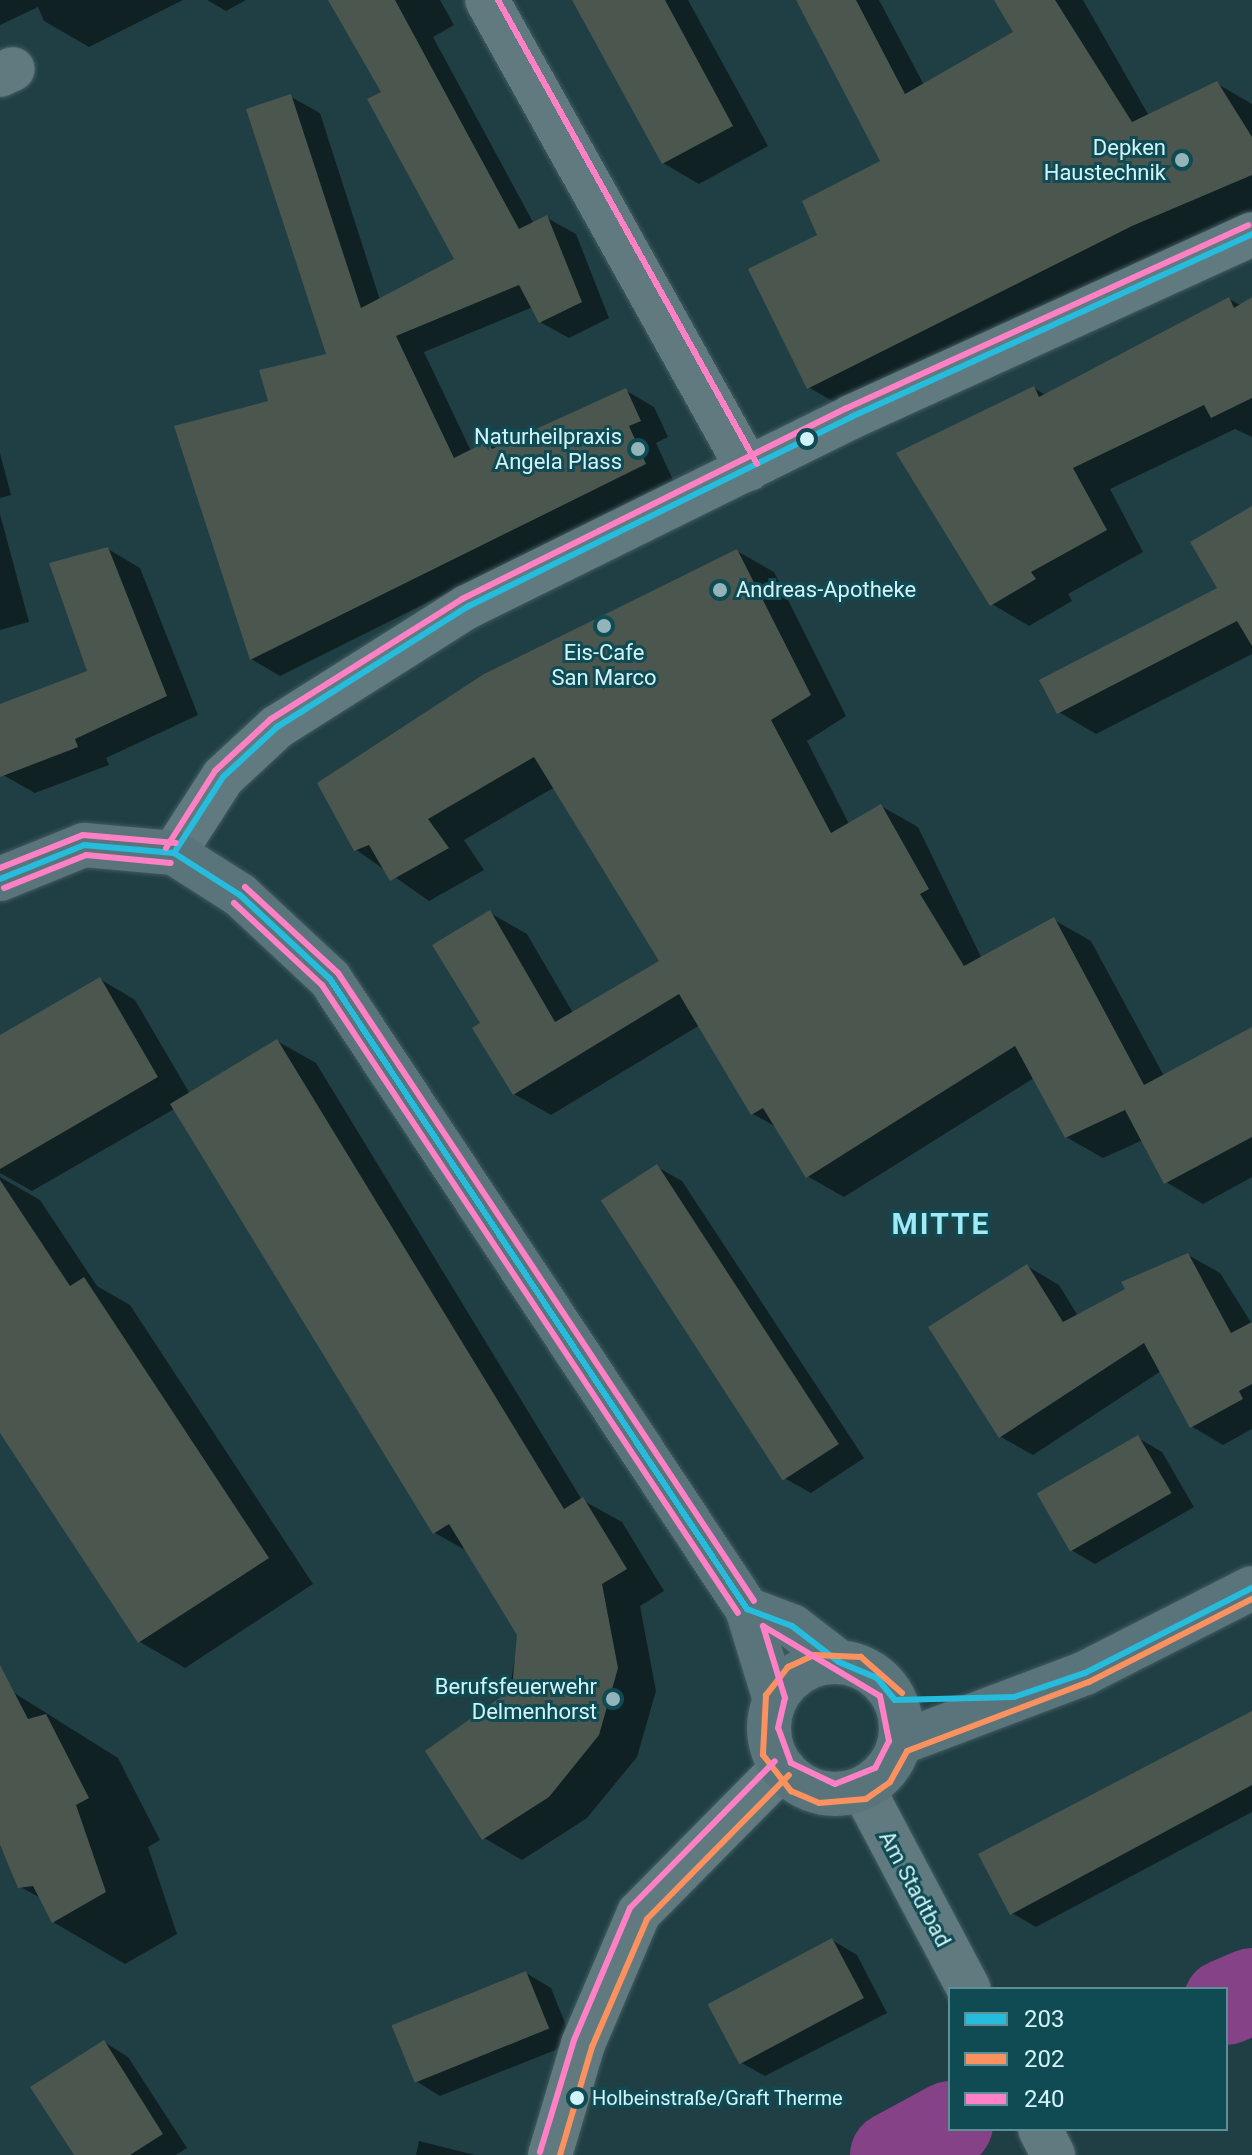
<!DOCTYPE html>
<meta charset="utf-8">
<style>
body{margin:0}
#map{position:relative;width:1252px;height:2155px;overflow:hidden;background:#1f3f44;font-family:Roboto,sans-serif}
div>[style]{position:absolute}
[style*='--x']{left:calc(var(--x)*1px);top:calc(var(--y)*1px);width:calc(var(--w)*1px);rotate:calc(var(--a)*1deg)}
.shadow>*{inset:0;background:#0007}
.river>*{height:86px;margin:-43px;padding:0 43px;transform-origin:43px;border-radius:43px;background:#854286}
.building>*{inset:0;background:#4b564e;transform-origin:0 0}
.roads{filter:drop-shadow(0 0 2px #425b5f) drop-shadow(0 0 2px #425b5f)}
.minor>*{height:44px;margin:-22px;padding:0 22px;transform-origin:22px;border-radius:22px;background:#607a7f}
.major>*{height:44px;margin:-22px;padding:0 22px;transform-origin:22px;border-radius:22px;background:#5a747b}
.major>.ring{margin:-22px;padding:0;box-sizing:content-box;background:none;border:44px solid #5a747b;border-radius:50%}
.bus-1>*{height:6px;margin:-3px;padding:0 3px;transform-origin:3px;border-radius:3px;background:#26bcdd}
.bus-2>*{height:6px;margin:-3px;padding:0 3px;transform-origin:3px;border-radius:3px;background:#fa915f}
.bus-3>*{height:6px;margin:-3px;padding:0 3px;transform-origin:3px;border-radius:3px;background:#ff80c5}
.dots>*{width:22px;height:22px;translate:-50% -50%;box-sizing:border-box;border:4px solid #104b53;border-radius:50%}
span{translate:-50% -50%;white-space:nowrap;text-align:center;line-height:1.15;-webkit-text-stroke:6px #104b53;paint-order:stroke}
.bus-label{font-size:20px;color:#d1f4fa}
.left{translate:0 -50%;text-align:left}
.poi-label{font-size:22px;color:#d1f4fa}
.right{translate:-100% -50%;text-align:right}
.street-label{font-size:22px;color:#d1f4fa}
.district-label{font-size:30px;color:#a0e9f5;font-weight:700;letter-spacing:2px}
.legend{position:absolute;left:948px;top:1987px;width:280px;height:144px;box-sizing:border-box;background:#104b53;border:2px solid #5d8f96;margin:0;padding:10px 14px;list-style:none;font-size:24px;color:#d1f4fa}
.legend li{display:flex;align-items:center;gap:16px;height:40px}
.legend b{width:40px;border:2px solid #5d8f96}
</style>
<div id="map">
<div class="shadow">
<div style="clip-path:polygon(0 0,183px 0,89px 47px,44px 21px,38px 7px,0 25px)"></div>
<div style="clip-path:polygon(207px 0,246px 0,226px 11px)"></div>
<div style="clip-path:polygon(331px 0,440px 0,454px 25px,433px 37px,534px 224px,547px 218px,576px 234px,609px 318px,569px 338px,540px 322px,533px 307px,424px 352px,471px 451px,488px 443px,498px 449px,625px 390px,654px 407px,668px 437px,656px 443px,673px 480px,280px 676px,251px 659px,271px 403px,329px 355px,291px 97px,320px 113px,380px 300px,457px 260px,384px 93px)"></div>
<div style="clip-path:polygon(575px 0,688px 0,768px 146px,699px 184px,663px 163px)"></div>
<div style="clip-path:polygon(798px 0,879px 0,924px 85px,1016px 33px,996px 0,1083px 0,1149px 116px,1216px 83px,1252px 104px,1252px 212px,843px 407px,808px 387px,820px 236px,883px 162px)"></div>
<div style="clip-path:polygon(1229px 299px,1242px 306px,1252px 301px,1252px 437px,1235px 429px,1110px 489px,1143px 552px,1068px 594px,1072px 601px,1029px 626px,992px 604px,1034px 388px,1047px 396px)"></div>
<div style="clip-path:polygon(0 453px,11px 495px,0 498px)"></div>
<div style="clip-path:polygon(1252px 508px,1252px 654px,1096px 734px,1059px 712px,1220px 588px)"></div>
<div style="clip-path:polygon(0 514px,29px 622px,0 630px)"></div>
<div style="clip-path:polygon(108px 549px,140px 568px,198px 715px,106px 758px,109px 765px,35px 793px,3px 775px,0 706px,89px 673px)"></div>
<div style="clip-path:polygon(737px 551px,774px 572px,846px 716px,807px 741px,849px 824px,881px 806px,918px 827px,982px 959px,1054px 920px,1091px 941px,1164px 1076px,1252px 1030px,1252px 1177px,1203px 1204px,1166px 1182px,1143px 1140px,1103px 1158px,1066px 1137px,1034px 1078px,844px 1197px,807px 1176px,778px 1128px,753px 1114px,700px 1025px,551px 1115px,514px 1094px,483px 1023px,490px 913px,527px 934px,573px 1013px,662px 961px,555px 787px,464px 840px,484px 870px,429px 901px,355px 849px)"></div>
<div style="clip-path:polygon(100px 979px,135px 1000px,190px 1094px,277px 1041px,316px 1063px,582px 1500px,622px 1522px,664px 1591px,640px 1606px,656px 1691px,637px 1757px,587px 1818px,522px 1860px,484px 1838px,519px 1635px,469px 1552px,435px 1533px,176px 1108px,32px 1191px,0 1173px,0 1037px)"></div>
<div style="clip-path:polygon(657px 1167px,682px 1181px,864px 1458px,811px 1493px,786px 1479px)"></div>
<div style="clip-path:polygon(0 1177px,40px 1200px,97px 1286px,130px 1305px,313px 1584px,185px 1668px,140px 1642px,0 1430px)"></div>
<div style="clip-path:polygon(1188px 1255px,1220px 1273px,1252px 1324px,1252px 1429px,1223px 1445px,1191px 1426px,1161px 1371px,1033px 1455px,1001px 1437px,931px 1328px,1027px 1266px,1059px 1285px,1078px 1316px)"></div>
<div style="clip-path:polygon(1138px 1438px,1162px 1452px,1194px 1507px,1095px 1564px,1071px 1550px)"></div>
<div style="clip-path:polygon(0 1684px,118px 1758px,160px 1840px,148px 1847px,177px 1934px,125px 1964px,53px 1922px,42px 1899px,19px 1886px,0 1846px)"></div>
<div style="clip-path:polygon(1252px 1718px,1252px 1812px,1036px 1927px,1012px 1913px)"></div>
<div style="clip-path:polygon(832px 1940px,857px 1955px,887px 2013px,765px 2076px,740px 2062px)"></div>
<div style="clip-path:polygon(526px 1973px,551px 1988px,573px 2043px,440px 2096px,416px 2081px)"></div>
<div style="clip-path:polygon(104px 2042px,128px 2057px,187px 2148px,176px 2155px,76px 2155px)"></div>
<div style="clip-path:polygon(419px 2141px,475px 2155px,416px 2155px)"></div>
</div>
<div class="river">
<div style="--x:1226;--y:2002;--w:28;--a:-23"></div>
<div style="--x:893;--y:2155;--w:65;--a:-28.5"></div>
</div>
<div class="building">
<div style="clip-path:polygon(328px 0,395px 0,519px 229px,547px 215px,582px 302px,539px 323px,519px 285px,396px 336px,454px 458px,488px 441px,492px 449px,626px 388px,641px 421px,629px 426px,646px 464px,250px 660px,174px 426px,268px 401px,259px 370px,326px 354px,246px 109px,291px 94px,361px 308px,454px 259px,367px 99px,381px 92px)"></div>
<div style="clip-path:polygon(572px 0,665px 0,733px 126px,662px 164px)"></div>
<div style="clip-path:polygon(796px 0,856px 0,905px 94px,1013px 32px,994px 0,1055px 0,1132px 122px,1217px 81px,1252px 137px,1252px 175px,1132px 226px,807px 389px,748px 269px,817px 235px,802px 201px,880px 161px)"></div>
<div style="clip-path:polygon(1229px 297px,1234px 308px,1252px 297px,1252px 398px,1211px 418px,1204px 405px,1073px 468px,1107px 530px,1031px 572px,1036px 579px,990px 606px,896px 453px,1034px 386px,1039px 397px)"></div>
<div style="clip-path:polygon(1252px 506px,1252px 646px,1237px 621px,1057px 714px,1039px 680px,1217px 588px,1190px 542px)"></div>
<div style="clip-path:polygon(108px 547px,167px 696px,75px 739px,78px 747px,0 777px,0 704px,87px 671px,49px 563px)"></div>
<div style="clip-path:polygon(737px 549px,811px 695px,771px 720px,831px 833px,881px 804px,929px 889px,920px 894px,964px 966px,1054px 917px,1144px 1085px,1252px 1027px,1252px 1137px,1164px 1184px,1125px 1110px,1065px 1138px,1015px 1046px,806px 1178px,763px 1108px,751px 1115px,679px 994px,513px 1095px,472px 1028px,480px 1023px,432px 945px,490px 910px,555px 1022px,659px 961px,534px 757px,428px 819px,449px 848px,390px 881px,369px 845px,354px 851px,317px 783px,484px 674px)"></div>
<div style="clip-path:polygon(100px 977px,158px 1077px,0 1169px,0 1035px)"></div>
<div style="clip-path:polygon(277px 1039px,564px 1509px,583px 1497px,627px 1569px,602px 1584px,618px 1668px,599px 1735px,549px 1797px,482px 1840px,425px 1751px,512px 1689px,517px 1635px,449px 1524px,433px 1534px,170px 1104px)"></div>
<div style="left:657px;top:1164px;width:334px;height:67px;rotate:57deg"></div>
<div style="clip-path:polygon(0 1180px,70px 1286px,84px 1277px,269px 1558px,138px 1643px,0 1433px)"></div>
<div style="clip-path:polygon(1188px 1253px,1231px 1333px,1252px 1322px,1252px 1384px,1239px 1391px,1243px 1399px,1190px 1428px,1144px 1343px,999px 1438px,928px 1327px,1027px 1264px,1063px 1322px,1125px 1289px,1121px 1282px)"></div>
<div style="left:1138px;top:1435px;width:67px;height:117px;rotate:60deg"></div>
<div style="clip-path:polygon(0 1665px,28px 1719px,46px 1714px,89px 1798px,76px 1805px,106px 1892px,52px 1923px,33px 1886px,18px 1888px,0 1845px)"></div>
<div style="clip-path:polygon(1252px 1711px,1252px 1785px,1010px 1915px,978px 1854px)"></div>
<div style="left:832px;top:1938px;width:68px;height:141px;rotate:62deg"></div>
<div style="left:526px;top:1971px;width:62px;height:145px;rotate:68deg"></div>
<div style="clip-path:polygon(104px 2040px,163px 2134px,130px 2155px,74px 2155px,30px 2087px)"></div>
</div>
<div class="roads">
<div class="minor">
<div style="--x:487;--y:0;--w:537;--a:60.9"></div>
<div style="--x:0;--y:75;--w:14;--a:-25"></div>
<div style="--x:174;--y:853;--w:90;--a:-57.2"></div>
<div style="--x:223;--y:777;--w:74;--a:-42.8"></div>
<div style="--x:277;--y:727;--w:225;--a:-32.3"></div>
<div style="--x:467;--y:607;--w:428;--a:-26.3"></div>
<div style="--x:851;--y:417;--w:441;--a:-24.5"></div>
<div style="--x:863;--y:1789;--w:226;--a:62.1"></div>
<div style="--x:1040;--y:2129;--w:29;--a:63"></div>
<div style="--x:550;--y:2155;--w:116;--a:-73.4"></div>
<div style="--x:583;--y:2044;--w:142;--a:-66.9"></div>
<div style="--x:639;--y:1913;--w:204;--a:-45.4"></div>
</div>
<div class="major">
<div style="--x:0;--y:879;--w:91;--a:-22"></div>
<div style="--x:84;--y:845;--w:90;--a:5.1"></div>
<div style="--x:174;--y:853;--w:78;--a:32.5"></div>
<div style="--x:240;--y:895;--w:123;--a:43"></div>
<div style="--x:330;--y:979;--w:756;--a:56.5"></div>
<div style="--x:747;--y:1609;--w:95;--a:72.9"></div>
<div style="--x:747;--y:1609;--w:48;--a:20.7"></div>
<div style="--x:792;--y:1626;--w:59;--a:37.5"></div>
<div class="ring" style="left:769px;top:1662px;width:88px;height:88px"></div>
<div style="--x:900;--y:1743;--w:198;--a:-20.7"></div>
<div style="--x:1085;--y:1673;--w:187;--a:-27"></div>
</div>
</div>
<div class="bus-1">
<div style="--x:174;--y:853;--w:90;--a:-57.2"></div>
<div style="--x:223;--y:777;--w:74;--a:-42.8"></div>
<div style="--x:277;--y:727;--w:225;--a:-32.3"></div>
<div style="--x:467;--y:607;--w:428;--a:-26.3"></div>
<div style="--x:851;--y:417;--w:441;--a:-24.5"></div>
<div style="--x:0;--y:879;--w:91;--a:-22"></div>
<div style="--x:84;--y:845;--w:90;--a:5.1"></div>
<div style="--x:174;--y:853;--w:78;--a:32.5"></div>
<div style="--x:240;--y:895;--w:123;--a:43"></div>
<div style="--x:330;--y:979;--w:756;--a:56.5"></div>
<div style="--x:747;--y:1609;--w:48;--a:20.7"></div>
<div style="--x:792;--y:1626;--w:59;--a:37.5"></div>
<div style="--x:839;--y:1662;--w:41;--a:22.8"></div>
<div style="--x:877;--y:1678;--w:28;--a:51"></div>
<div style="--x:895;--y:1700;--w:119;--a:-1.4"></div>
<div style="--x:1014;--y:1697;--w:75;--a:-18.7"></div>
<div style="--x:1085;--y:1673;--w:187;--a:-27"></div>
</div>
<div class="bus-2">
<div style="--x:902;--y:1693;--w:55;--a:-138.7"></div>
<div style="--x:861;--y:1657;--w:47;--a:-177.6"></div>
<div style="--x:814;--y:1655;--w:29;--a:155"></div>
<div style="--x:788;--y:1667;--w:36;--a:128"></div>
<div style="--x:766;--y:1695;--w:60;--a:92.9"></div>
<div style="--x:763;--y:1755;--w:46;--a:52.1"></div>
<div style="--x:791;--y:1791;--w:30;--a:23"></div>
<div style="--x:819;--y:1803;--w:47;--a:-4.9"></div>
<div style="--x:866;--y:1799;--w:29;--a:-35"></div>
<div style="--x:890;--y:1782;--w:35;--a:-61"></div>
<div style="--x:907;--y:1751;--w:195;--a:-20.8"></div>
<div style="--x:1089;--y:1682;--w:183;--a:-27"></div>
<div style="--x:560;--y:2155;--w:113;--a:-73.5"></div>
<div style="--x:592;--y:2047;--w:139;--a:-66.7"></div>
<div style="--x:647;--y:1919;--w:202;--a:-45.4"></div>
</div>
<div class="bus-3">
<div style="--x:498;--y:0;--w:531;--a:60.83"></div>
<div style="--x:166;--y:848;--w:91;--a:-57.5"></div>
<div style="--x:215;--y:771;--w:76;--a:-42.9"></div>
<div style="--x:271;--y:719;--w:226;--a:-32.1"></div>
<div style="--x:462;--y:599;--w:430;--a:-26.4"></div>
<div style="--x:847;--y:408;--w:441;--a:-24.5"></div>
<div style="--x:0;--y:868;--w:89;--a:-21.7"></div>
<div style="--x:83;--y:835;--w:93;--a:4.9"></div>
<div style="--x:245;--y:887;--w:127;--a:42.8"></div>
<div style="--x:4;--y:888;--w:88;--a:-21.9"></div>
<div style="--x:86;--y:855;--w:85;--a:5.4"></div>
<div style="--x:234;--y:903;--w:120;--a:43"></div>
<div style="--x:322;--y:985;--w:753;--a:56.48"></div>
<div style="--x:338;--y:973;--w:753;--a:56.48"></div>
<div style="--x:763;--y:1626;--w:136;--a:30.9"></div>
<div style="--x:880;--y:1696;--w:46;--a:78.7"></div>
<div style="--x:889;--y:1741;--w:30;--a:117"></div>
<div style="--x:875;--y:1768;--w:43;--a:158.2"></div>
<div style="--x:835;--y:1784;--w:49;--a:-154.5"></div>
<div style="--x:791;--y:1763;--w:37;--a:-110"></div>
<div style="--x:778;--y:1728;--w:31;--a:-77"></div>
<div style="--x:785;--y:1698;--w:75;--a:-107"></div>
<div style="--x:540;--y:2152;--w:117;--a:-73.1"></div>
<div style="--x:574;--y:2040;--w:143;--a:-67"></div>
<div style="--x:630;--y:1908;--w:206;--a:-45.4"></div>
</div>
<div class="dots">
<div style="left:1182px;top:160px;background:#93b5ba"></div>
<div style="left:807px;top:439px;background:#d1f4fa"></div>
<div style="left:638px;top:449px;background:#93b5ba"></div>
<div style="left:720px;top:590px;background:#93b5ba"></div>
<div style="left:604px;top:626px;background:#93b5ba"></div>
<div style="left:613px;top:1699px;background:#93b5ba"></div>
<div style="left:577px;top:2098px;background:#d1f4fa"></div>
</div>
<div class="bus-label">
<span class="left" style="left:592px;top:2098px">Holbeinstraße/Graft Therme</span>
</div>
<div class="poi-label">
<span class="right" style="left:1166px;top:160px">Depken<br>Haustechnik</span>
<span class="right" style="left:622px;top:449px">Naturheilpraxis<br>Angela Plass</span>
<span class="left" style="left:736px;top:590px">Andreas-Apotheke</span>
<span style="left:604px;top:665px">Eis-Cafe<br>San Marco</span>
<span class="right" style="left:597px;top:1699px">Berufsfeuerwehr<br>Delmenhorst</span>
</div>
<div class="street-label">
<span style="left:915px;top:1889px;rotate:62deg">Am Stadtbad</span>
</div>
<div class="district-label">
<span style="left:941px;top:1224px">MITTE</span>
</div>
<ul class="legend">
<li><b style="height:10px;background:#26bcdd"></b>203</li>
<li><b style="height:10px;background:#fa915f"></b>202</li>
<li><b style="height:10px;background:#ff80c5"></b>240</li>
</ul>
</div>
